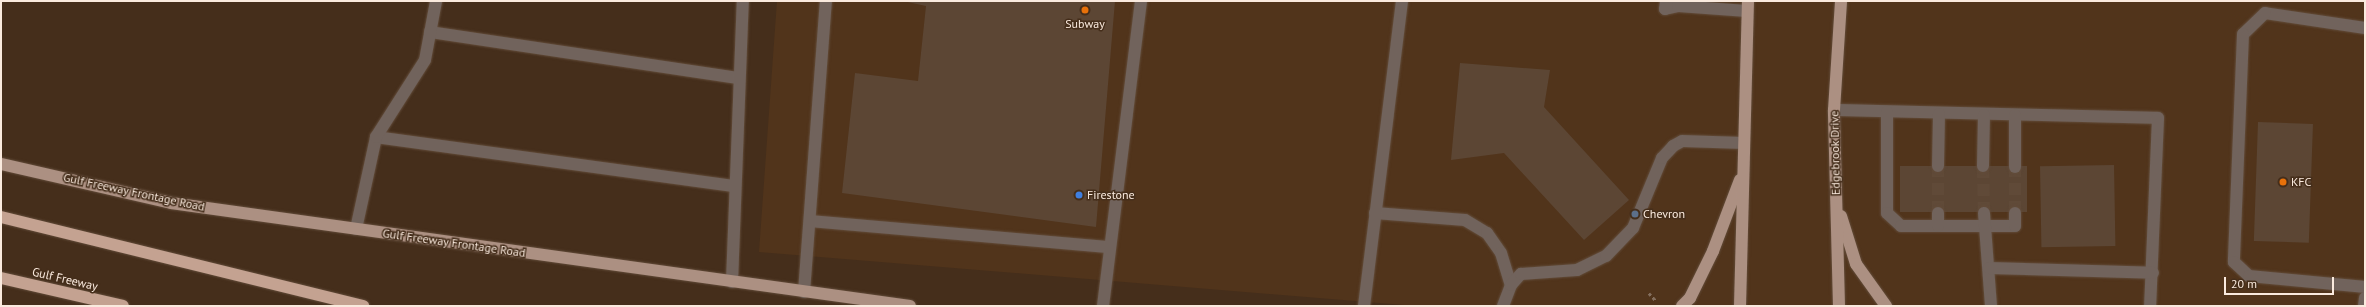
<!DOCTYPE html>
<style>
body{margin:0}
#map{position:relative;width:2366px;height:307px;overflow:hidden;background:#452e1b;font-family:"PT Sans",sans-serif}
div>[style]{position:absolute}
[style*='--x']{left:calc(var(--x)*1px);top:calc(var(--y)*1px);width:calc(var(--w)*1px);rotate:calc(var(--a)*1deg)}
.built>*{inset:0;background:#51341b}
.building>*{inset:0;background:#5c4634;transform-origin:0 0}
.minor-tunnel>*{height:12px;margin-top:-6px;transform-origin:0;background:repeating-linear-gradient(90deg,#604a38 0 12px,transparent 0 18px)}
.path>*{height:2.5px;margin-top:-1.25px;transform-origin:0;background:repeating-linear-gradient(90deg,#836e5d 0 3px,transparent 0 6px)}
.roads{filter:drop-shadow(0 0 1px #624c3a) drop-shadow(0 0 1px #624c3a)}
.minor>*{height:12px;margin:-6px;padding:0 6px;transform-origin:6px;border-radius:6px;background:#71635c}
.major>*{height:12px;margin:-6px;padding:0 6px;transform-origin:6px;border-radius:6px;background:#ac9082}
.highway>*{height:12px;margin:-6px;padding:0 6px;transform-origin:6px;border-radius:6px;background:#c4a291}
.dots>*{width:11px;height:11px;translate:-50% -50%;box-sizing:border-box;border:2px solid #452e1b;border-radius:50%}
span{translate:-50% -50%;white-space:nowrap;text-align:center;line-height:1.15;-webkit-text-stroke:3px #452e1b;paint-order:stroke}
.poi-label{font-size:12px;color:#faeade}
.left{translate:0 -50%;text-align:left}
.street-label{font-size:12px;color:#faeade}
.frame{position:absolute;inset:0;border:2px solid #faeade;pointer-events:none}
.scale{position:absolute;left:2224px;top:277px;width:110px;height:18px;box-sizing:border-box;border:2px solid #faeade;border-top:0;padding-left:5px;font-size:12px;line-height:14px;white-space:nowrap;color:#faeade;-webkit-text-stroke:3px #452e1b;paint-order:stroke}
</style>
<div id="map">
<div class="built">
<div style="clip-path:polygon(777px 1px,2365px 1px,2365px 306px,1416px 306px,759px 252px)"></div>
</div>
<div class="building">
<div style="clip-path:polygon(903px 1px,1115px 1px,1096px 227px,842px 193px,855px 73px,918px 81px,926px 6px)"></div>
<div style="clip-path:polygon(1460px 63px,1550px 70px,1544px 107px,1629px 200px,1584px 240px,1504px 153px,1451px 160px)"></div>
<div style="left:2258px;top:122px;width:55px;height:119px;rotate:2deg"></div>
<div style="left:2114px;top:165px;width:81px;height:74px;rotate:89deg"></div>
<div style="left:1900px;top:166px;width:127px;height:46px"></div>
</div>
<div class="minor-tunnel">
<div style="--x:1983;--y:166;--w:47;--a:88.8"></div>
<div style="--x:1938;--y:213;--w:47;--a:-90"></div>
<div style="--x:2015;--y:213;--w:46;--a:-90"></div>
</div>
<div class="path">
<div style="--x:1649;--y:293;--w:12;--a:48"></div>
</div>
<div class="roads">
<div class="minor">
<div style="--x:1666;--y:1;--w:8;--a:97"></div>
<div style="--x:1665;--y:9;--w:13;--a:-13"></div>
<div style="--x:1678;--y:6;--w:69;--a:4.1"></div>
<div style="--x:2365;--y:28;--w:101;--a:-171.5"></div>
<div style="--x:2265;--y:13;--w:30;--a:136"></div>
<div style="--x:2243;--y:34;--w:228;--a:92.3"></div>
<div style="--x:2234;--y:262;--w:21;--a:43"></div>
<div style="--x:2249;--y:276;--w:117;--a:5.4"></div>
<div style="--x:430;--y:32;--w:312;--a:8.5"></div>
<div style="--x:1834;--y:110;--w:324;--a:1.4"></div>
<div style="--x:2158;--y:118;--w:188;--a:92.4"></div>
<div style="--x:1887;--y:112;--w:101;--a:90"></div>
<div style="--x:1887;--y:213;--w:19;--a:43"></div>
<div style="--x:1901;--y:226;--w:114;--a:0"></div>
<div style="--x:2015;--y:226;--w:13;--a:-90"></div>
<div style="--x:2015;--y:115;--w:52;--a:90"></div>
<div style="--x:376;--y:137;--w:362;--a:7.8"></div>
<div style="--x:1938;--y:166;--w:52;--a:-88.9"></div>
<div style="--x:1983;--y:166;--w:51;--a:-88.9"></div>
<div style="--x:1375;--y:213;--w:90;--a:4.4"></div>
<div style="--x:1465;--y:220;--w:26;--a:31"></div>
<div style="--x:1487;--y:233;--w:24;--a:55"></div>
<div style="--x:1501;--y:253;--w:34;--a:73"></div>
<div style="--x:1984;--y:213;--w:93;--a:85.7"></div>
<div style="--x:810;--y:221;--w:301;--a:5"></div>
<div style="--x:1938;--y:226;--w:13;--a:-90"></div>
<div style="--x:356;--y:229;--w:94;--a:-77.7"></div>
<div style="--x:376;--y:137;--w:91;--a:-57.5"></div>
<div style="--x:425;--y:60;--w:60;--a:-79.4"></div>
<div style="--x:1989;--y:268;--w:164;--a:1.7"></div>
<div style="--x:732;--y:282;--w:281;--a:-87.8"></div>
<div style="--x:804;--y:292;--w:292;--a:-85.7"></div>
<div style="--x:1103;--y:306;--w:307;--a:-82.9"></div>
<div style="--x:1364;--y:306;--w:307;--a:-82.9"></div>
<div style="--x:1503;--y:306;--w:22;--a:-69"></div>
<div style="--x:1511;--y:285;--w:15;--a:-48"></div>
<div style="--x:1521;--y:274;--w:56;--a:-4.1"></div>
<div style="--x:1577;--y:270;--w:32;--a:-26"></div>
<div style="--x:1606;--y:256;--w:39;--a:-46"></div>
<div style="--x:1633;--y:228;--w:76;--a:-67.5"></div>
<div style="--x:1662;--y:158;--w:16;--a:-47"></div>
<div style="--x:1673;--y:146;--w:10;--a:-29"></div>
<div style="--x:1682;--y:141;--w:62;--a:1.8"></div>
<div style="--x:2364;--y:306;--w:8;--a:-83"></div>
</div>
<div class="major">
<div style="--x:1;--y:164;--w:174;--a:12.9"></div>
<div style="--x:171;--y:203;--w:746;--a:7.93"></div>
<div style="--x:1841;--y:216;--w:50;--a:72.6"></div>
<div style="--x:1856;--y:264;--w:52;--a:54.5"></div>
<div style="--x:1682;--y:306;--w:11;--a:-45"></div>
<div style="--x:1690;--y:298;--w:52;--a:-63.9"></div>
<div style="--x:1713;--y:251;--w:76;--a:-69.2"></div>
<div style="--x:1740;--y:306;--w:305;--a:-88.5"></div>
<div style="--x:1839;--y:306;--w:196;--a:-91.5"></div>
<div style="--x:1834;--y:110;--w:109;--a:-86.3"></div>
</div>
<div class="highway">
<div style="--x:1;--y:217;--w:373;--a:13.8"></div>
<div style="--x:1;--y:278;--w:125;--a:12.9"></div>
</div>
</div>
<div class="dots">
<div style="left:1085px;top:10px;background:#e8710a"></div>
<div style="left:2283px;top:182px;background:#e8710a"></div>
<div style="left:1079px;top:195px;background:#3f7fe0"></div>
<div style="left:1635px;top:214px;background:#5c6f8a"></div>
</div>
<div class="poi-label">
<span style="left:1085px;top:24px">Subway</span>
<span class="left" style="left:2291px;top:182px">KFC</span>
<span class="left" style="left:1087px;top:195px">Firestone</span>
<span class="left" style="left:1643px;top:214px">Chevron</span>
</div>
<div class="street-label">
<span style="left:1835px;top:153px;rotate:-91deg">Edgebrook Drive</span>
<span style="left:134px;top:192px;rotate:12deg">Gulf Freeway Frontage Road</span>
<span style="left:454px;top:243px;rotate:8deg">Gulf Freeway Frontage Road</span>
<span style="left:65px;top:279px;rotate:13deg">Gulf Freeway</span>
</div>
<div class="frame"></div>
<div class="scale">20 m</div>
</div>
